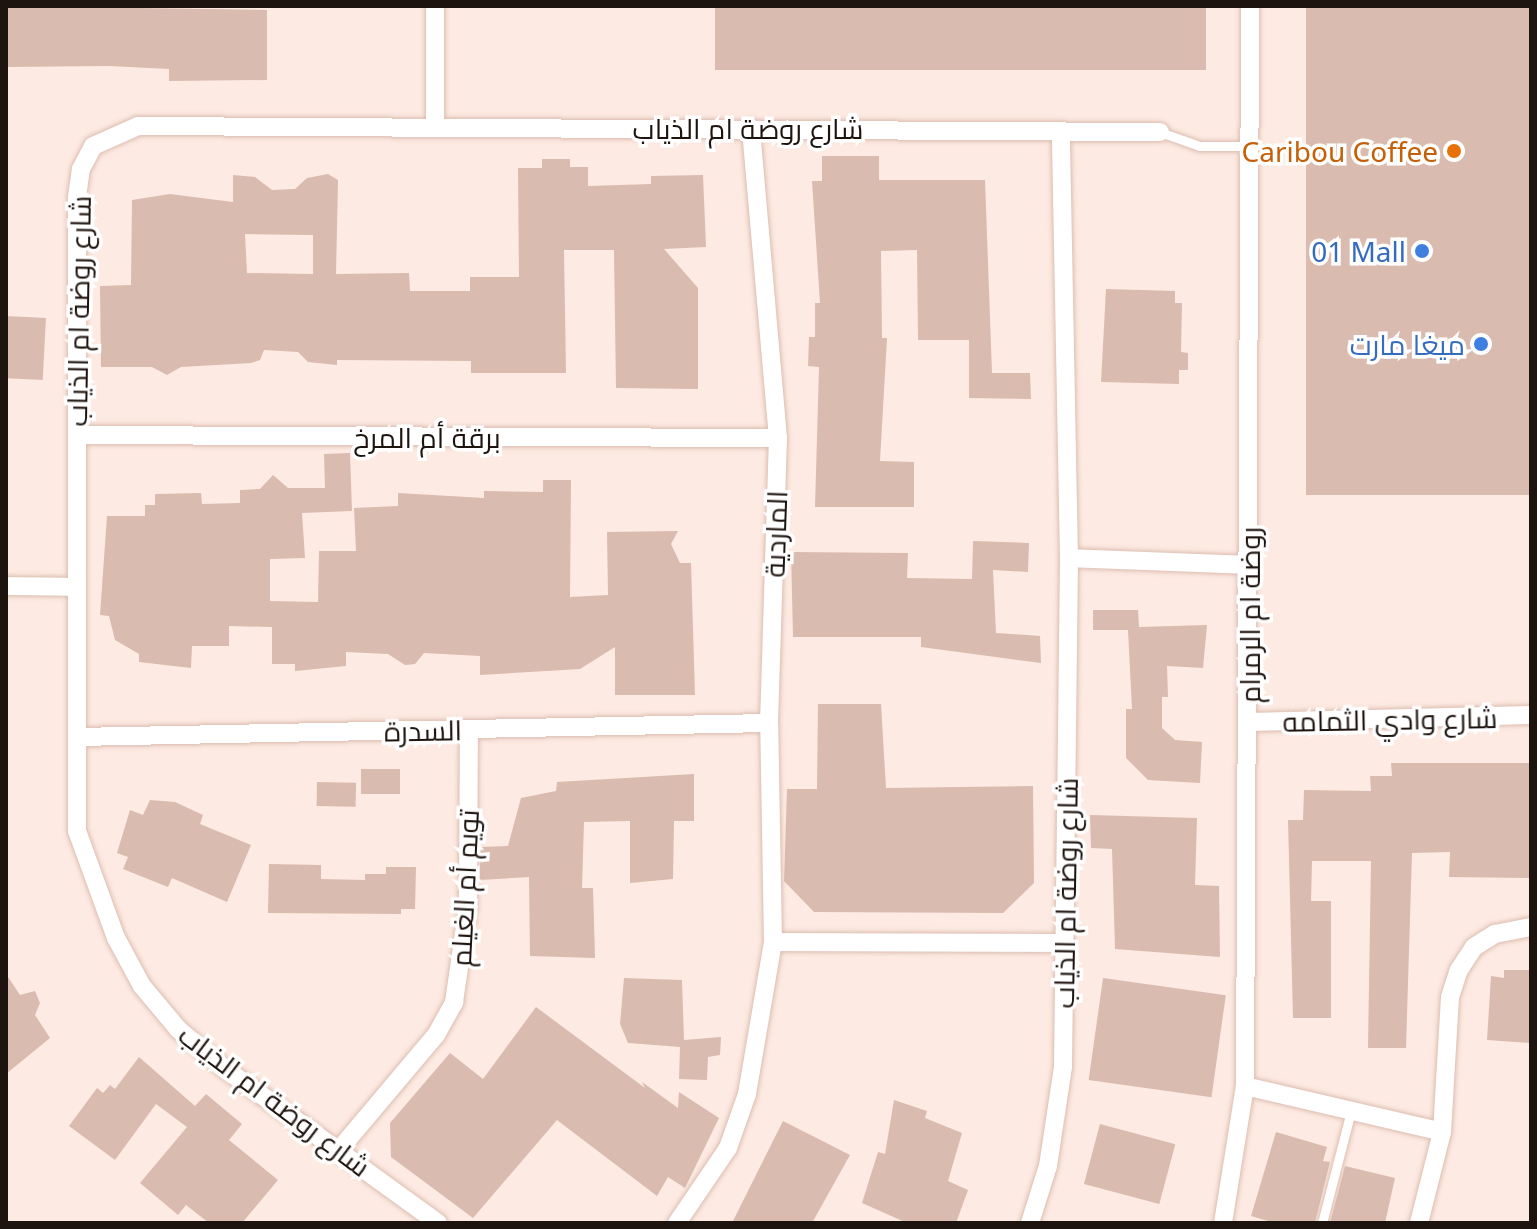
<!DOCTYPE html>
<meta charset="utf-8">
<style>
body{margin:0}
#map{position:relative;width:1537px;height:1229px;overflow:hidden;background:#fdeae2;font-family:"Noto Sans",Cairo,sans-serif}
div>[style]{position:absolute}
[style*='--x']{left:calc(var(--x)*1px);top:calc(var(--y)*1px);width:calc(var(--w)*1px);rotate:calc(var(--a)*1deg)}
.building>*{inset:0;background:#dabbaf;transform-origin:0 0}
.roads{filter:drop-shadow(0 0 2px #dcbdb0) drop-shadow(0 0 2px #dcbdb0)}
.service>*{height:9px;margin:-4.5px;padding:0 4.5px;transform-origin:4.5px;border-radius:4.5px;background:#fff}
.minor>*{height:18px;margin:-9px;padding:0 9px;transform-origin:9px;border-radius:9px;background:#fff}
.dots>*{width:22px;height:22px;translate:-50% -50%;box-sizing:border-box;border:4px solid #fff;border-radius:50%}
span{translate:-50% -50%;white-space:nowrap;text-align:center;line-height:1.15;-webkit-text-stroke:7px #fff;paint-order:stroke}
.street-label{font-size:28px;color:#1e140f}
.food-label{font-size:28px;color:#c56008}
.right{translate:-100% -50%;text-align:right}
.shop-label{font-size:28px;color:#366cbe}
.frame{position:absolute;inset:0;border:8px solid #1e140f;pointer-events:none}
</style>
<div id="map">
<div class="building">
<div style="clip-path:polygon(6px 6px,267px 10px,267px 80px,169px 81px,169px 69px,109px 66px,6px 67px)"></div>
<div style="left:715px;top:6px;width:491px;height:64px"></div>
<div style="left:1306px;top:6px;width:225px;height:489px"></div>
<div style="clip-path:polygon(822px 156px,879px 156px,879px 180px,985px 180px,992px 373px,1030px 373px,1031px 399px,969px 398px,969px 340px,918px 340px,917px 250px,881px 251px,882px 338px,887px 338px,880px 461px,914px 462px,914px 507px,815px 507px,819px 367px,808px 366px,809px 337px,815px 337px,815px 303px,820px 303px,812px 181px,822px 181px)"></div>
<div style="clip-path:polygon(evenodd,542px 159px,570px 159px,570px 167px,588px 167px,588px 186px,651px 184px,651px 176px,703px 175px,706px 247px,664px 249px,698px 288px,698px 389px,616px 388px,614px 250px,564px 250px,566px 373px,471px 373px,471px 361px,337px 360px,337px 365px,308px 362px,298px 352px,264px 350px,260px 360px,251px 363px,181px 367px,167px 375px,152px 367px,101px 367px,100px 286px,131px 285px,132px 200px,170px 194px,233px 202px,233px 175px,255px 177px,272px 190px,295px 189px,307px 178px,328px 174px,338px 180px,336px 274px,409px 273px,410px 291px,470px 291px,470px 277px,519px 277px,518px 168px,542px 168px,542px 159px,245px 234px,313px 235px,313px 274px,247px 273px,245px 234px)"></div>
<div style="clip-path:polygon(1106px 289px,1175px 291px,1175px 303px,1182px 303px,1181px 352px,1188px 353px,1188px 370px,1179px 370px,1179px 384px,1101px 382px)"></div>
<div style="left:6px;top:316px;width:40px;height:62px;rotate:3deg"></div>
<div style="clip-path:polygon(350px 453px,352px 511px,302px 513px,305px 558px,270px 559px,270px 601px,318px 602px,319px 551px,356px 551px,354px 508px,398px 506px,398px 493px,484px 498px,484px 491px,543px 492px,543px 480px,571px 480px,570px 597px,608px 595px,607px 532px,678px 531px,671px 544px,680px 563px,691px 563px,695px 695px,615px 695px,615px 647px,580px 669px,480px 675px,480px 656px,424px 653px,415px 664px,405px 665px,388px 654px,346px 652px,346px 666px,295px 671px,295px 664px,272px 664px,272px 627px,229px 626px,229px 646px,192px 646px,191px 668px,139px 662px,139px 654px,115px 640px,109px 616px,100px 615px,107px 516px,145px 516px,145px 505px,155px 505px,155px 494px,201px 493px,202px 504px,240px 503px,240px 490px,260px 489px,273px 475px,288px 488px,325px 488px,324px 454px)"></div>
<div style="clip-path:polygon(973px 541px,1029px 543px,1028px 572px,993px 570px,996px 633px,1040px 636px,1041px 663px,921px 647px,921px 637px,793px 637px,791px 552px,908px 553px,907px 578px,972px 579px)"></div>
<div style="clip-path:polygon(1093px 610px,1138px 610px,1139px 627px,1207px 625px,1203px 668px,1167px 666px,1168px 697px,1162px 697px,1162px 728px,1175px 740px,1202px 742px,1200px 783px,1148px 780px,1126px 758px,1126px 709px,1132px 709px,1128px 630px,1093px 630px)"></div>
<div style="clip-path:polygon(818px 704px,881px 704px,886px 788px,1033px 786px,1034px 883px,1003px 913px,814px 912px,784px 881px,787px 789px,817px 789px)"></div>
<div style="clip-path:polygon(1391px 763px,1531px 763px,1531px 878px,1449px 877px,1450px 852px,1412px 853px,1406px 1048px,1368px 1048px,1371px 861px,1312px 861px,1311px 901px,1331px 901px,1331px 1018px,1293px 1018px,1288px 820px,1303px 820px,1304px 790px,1371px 791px,1370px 776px,1392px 776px)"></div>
<div style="left:361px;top:769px;width:39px;height:25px"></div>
<div style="clip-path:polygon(694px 774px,694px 821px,674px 821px,673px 879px,630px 883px,630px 821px,584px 822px,582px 888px,593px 888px,595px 958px,530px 956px,529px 877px,480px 880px,480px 847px,508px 846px,521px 798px,556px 791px,557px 782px)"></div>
<div style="left:317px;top:782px;width:39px;height:24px;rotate:1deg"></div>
<div style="clip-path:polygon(150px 800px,175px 802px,203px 815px,200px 824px,251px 845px,227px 902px,172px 878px,168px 887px,123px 869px,128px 857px,117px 853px,130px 810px,143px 815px)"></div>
<div style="clip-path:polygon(1090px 815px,1197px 818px,1195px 885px,1219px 886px,1220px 957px,1115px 949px,1112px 849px,1091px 848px)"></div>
<div style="clip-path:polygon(269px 864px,321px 865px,321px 879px,365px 880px,365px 874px,386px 874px,386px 867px,416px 867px,415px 909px,401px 909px,401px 914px,268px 913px)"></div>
<div style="clip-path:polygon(1504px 970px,1531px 970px,1531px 1043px,1487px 1040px,1491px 976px,1504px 978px)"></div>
<div style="clip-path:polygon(6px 974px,20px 995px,35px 991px,40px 1003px,35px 1015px,50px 1038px,6px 1074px)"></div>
<div style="clip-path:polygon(624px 978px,682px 980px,684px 1040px,721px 1037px,720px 1055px,708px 1057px,707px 1080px,679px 1079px,680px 1047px,628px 1043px,620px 1024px)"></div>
<div style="left:1103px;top:978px;width:124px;height:103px;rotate:8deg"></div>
<div style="clip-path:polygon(536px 1007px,645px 1088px,642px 1082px,678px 1108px,679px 1092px,719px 1118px,685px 1188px,668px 1177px,657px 1196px,557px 1120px,473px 1218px,391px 1157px,390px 1123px,450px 1053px,483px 1079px)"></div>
<div style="clip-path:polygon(139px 1057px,195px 1106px,206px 1094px,242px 1124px,229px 1140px,278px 1180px,242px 1223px,209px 1223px,186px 1205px,178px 1215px,140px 1183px,187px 1127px,156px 1104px,115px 1160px,69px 1126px,97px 1088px,103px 1093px,110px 1085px,115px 1089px)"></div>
<div style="clip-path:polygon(894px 1100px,927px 1111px,925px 1118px,962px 1133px,948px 1181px,968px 1190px,956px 1223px,907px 1223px,862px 1203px,878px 1152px,885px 1154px)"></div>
<div style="clip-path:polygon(783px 1121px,850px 1155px,812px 1223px,732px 1223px)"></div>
<div style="left:1100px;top:1124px;width:78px;height:62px;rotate:15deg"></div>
<div style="clip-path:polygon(1276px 1132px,1327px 1147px,1323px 1161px,1330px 1162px,1315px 1223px,1275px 1223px,1251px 1216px)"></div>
<div style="clip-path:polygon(1345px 1166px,1395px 1178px,1385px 1223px,1330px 1223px)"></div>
</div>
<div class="roads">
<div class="service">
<div style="--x:1160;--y:132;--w:42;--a:19.3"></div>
<div style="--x:1200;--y:146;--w:51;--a:0"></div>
<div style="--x:1322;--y:1223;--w:116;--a:-75.5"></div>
</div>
<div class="minor">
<div style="--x:435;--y:6;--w:121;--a:90"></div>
<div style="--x:77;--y:435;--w:701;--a:0.25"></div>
<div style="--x:1069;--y:558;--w:179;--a:2.2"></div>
<div style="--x:6;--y:586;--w:71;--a:0.8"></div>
<div style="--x:1248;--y:722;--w:283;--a:-1.4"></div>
<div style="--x:77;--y:737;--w:692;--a:-1.16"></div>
<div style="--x:773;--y:942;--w:290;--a:0.2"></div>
<div style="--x:1245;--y:1086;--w:202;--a:13.1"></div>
<div style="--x:339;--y:1150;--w:150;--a:-49.9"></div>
<div style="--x:436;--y:1035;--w:38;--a:-61"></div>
<div style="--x:454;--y:1002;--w:96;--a:-81.6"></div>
<div style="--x:468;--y:907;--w:178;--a:-89.7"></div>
<div style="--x:438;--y:1223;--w:263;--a:-144.1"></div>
<div style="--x:225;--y:1069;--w:62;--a:-139.6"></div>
<div style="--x:178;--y:1029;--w:56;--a:-129.9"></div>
<div style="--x:142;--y:986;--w:55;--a:-118.4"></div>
<div style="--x:116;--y:938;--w:114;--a:-110"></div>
<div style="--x:77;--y:831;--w:634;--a:-90"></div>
<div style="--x:77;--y:197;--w:28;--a:-82"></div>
<div style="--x:81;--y:169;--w:26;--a:-62"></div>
<div style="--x:93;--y:146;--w:49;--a:-24"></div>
<div style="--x:138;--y:126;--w:1022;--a:0.34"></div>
<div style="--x:677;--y:1223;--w:91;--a:-55.8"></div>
<div style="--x:728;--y:1148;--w:57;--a:-70.6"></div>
<div style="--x:747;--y:1094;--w:154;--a:-80.3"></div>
<div style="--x:773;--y:942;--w:219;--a:-91"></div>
<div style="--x:769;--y:723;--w:285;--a:-88.2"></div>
<div style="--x:778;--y:438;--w:311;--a:-95"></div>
<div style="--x:1030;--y:1223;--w:60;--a:-72.5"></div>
<div style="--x:1048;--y:1166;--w:100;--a:-81.4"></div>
<div style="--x:1063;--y:1067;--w:509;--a:-89.32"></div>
<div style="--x:1069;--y:558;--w:426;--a:-91.1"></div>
<div style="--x:1223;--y:1223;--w:139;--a:-80.9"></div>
<div style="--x:1245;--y:1086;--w:1080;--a:-89.73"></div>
<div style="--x:1419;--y:1223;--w:94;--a:-75.8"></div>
<div style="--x:1442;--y:1132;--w:135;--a:-86.6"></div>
<div style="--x:1450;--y:997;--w:28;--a:-72"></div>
<div style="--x:1459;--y:970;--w:27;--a:-57"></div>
<div style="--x:1474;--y:947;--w:25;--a:-32"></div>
<div style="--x:1495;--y:934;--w:37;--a:-11"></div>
</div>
</div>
<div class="dots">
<div style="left:1454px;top:151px;background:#e8710a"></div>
<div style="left:1422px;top:251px;background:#3f7fe0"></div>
<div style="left:1481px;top:344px;background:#3f7fe0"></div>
</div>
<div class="street-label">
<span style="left:748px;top:128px">شارع روضة ام الذياب</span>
<span style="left:78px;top:311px;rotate:-89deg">شارع روضة ام الذياب</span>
<span style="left:427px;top:437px">برقة أم المرخ</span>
<span style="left:775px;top:534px;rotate:-88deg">الماردية</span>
<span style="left:1249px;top:615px;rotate:-90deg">روضة ام الرمرام</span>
<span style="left:1390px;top:719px;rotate:-1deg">شارع وادي الثمامه</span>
<span style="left:423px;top:730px;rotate:-1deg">السدرة</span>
<span style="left:464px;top:888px;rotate:-87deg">تويم أم الغيلم</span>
<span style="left:1065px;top:893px;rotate:-89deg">شارع روضة ام الذياب</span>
<span style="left:275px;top:1100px;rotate:37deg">شارع روضة ام الذياب</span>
</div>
<div class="food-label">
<span class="right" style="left:1438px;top:151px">Caribou Coffee</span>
</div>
<div class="shop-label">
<span class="right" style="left:1406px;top:251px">01 Mall</span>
<span class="right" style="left:1465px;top:344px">ميغا مارت</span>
</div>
<div class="frame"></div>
</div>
